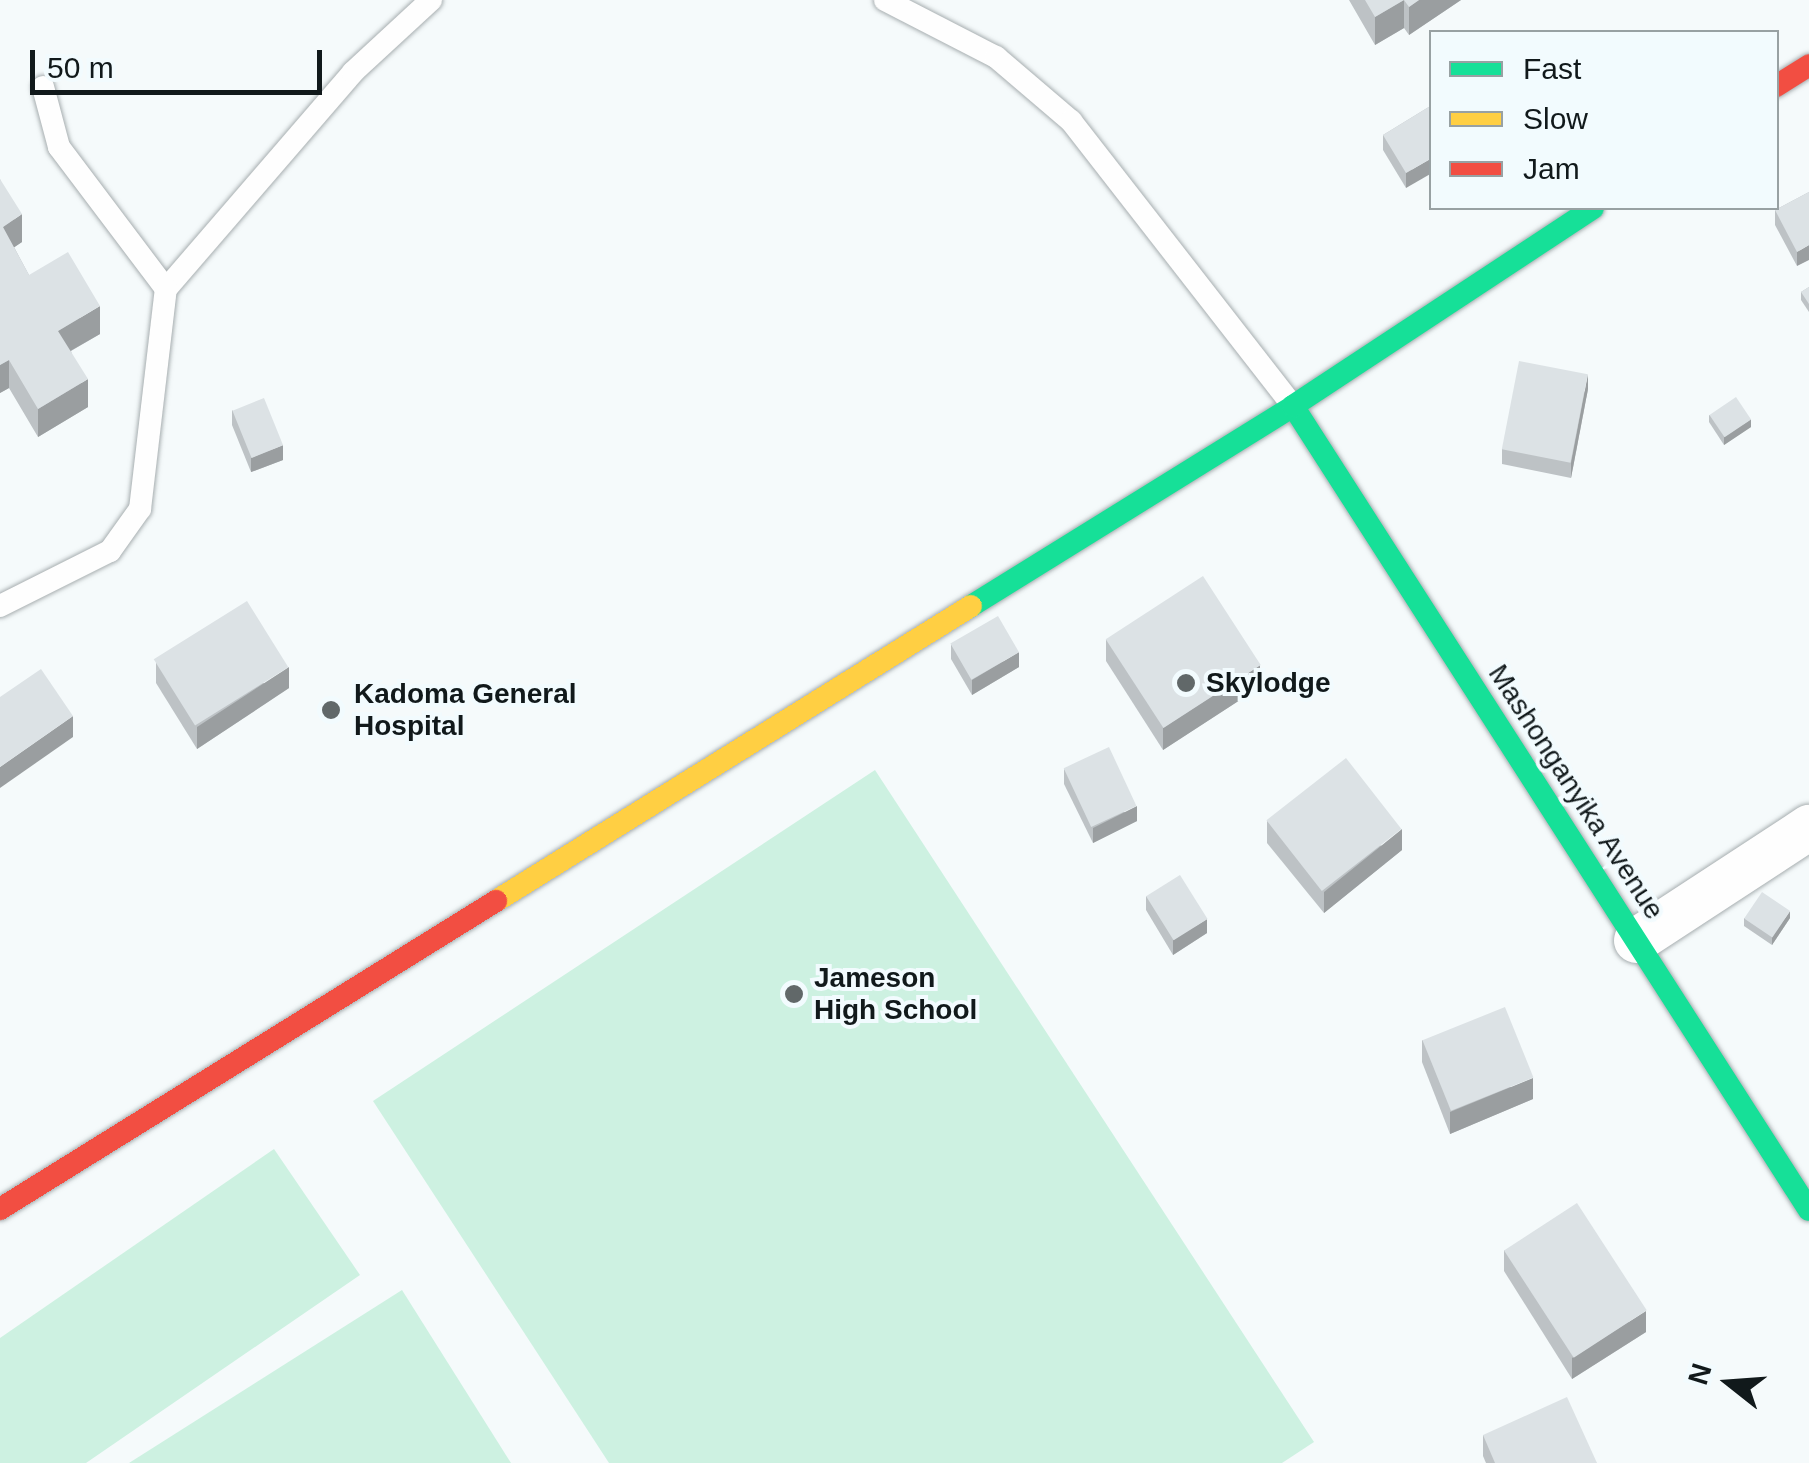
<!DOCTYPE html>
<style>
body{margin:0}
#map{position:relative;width:1809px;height:1463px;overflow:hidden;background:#f5fafb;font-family:Helvetica,sans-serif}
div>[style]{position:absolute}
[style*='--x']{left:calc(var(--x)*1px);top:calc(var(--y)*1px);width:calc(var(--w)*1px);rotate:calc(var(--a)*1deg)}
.green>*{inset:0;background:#cdf1e1}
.roads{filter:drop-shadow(0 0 2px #a7aeb0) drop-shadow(0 0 2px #a7aeb0)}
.lane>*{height:22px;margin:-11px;padding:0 11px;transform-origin:11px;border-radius:11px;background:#fefefe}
.street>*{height:45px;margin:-22.5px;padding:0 22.5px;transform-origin:22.5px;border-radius:22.5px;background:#fefefe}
.fast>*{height:22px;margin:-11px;padding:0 11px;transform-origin:11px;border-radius:11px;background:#16e098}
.slow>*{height:22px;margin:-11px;padding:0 11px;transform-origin:11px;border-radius:11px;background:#ffcf43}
.jam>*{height:22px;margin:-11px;padding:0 11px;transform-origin:11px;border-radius:11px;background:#f24e42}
.wall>*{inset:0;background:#bdc2c5}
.shaded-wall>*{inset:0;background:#9a9ea0}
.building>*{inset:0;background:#dce2e5;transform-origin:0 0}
.dots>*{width:28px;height:28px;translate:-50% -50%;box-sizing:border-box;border:5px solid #f2fbfe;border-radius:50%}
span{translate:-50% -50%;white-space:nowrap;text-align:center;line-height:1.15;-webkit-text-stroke:8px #f2fbfe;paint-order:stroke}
.poi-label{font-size:28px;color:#11191b;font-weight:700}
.left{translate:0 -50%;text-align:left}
.street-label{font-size:28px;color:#11191b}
.legend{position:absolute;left:1429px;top:30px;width:350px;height:180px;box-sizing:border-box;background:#f2fbfe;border:2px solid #98a1a3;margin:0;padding:12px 18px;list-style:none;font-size:30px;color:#11191b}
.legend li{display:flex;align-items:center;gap:20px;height:50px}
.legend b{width:50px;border:2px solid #98a1a3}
.north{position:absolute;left:1679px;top:1333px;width:100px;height:100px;-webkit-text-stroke:8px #f2fbfe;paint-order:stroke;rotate:287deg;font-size:28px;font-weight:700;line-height:40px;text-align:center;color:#11191b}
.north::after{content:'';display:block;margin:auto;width:35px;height:45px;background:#11191b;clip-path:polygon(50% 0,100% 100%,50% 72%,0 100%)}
.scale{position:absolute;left:30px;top:50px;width:292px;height:45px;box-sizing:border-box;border:5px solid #11191b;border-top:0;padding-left:12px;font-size:30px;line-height:35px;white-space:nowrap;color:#11191b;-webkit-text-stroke:8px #f2fbfe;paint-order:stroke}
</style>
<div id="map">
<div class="green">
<div style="clip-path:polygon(875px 770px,1314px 1442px,1282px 1463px,609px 1463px,373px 1101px)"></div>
<div style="clip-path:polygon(274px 1149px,360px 1275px,86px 1463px,0 1463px,0 1338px)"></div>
<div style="clip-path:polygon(402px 1290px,511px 1463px,129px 1463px)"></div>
</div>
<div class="roads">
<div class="lane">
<div style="--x:885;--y:0;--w:125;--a:27.2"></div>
<div style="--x:996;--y:57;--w:99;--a:40.5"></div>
<div style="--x:1071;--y:121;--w:361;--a:52.1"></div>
<div style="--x:166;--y:289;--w:286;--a:-49.2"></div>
<div style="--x:353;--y:72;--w:106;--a:-42.7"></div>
<div style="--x:0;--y:606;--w:123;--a:-26.6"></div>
<div style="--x:110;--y:551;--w:52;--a:-54.5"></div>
<div style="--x:140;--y:509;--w:222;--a:-83.3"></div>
<div style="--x:166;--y:289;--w:178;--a:-127"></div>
<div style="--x:59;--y:147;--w:62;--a:-104.9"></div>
</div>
<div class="street">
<div style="--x:1636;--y:940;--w:207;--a:-33.2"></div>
</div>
<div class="fast">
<div style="--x:1293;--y:406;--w:955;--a:57.31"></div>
<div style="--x:971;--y:606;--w:379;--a:-31.8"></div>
<div style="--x:1293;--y:406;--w:359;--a:-33.4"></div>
</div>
<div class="slow">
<div style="--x:496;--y:901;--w:559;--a:-31.84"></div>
</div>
<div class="jam">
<div style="--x:1776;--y:86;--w:39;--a:-32"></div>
<div style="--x:0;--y:1209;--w:584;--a:-31.84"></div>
</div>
</div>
<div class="wall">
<div style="clip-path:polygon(1349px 0,1461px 0,1409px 35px,1404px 28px,1375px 45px)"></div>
<div style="clip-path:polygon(1432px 105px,1406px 188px,1383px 150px,1383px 135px)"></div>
<div style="clip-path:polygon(0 179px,22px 242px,14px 247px,29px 275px,100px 334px,71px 351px,88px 407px,38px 437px,9px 388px,0 393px)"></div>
<div style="clip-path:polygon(1809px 192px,1797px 266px,1775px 225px,1775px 210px)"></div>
<div style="clip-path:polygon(1809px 287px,1809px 312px,1801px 300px,1801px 292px)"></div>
<div style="clip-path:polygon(1588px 389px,1571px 478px,1502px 464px,1502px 449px)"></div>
<div style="clip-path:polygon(232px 410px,283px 460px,251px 472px,232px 425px)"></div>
<div style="clip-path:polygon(1709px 415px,1751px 427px,1724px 445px,1709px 422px)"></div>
<div style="clip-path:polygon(1106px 639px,1260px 687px,1163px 750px,1106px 661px)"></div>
<div style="clip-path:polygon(951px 644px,1019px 667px,972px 695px,951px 659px)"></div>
<div style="clip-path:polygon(156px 662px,289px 688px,197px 749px,156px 683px)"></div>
<div style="clip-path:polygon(1064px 769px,1137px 821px,1093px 843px,1064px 784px)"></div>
<div style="clip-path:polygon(1267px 821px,1402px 850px,1324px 913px,1267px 843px)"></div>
<div style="clip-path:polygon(1146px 896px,1207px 933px,1173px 955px,1146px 910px)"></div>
<div style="clip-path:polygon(1744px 918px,1790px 918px,1772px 945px,1744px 926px)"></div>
<div style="clip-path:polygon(1422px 1040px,1533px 1099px,1450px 1134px,1422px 1062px)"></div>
<div style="clip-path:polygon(1504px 1250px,1646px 1332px,1572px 1379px,1504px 1271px)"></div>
<div style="clip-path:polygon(1483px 1435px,1597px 1463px,1486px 1463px,1483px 1456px)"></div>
</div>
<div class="shaded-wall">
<div style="clip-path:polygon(1404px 0,1404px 28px,1375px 45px,1375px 17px)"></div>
<div style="clip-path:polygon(1419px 0,1461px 0,1409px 35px,1409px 7px)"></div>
<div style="clip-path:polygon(1432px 158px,1432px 173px,1406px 188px,1406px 173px)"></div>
<div style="clip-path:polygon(22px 214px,22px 242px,3px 255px,3px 227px)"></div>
<div style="clip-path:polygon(1809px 245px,1809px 260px,1797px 266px,1797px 252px)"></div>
<div style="clip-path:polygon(100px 306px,100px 334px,58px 358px,58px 331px)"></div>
<div style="clip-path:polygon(9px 360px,9px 388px,0 393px,0 365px)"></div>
<div style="clip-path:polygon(1588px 374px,1588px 389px,1571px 478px,1571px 463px)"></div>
<div style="clip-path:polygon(88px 379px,88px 407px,38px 437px,38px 409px)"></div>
<div style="clip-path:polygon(1751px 419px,1751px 427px,1724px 445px,1724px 437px)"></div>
<div style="clip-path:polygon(283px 445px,283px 460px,251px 472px,251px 458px)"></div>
<div style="clip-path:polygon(1019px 652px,1019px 667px,972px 695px,972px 680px)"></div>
<div style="clip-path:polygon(1260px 665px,1260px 687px,1163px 750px,1163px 728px)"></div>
<div style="clip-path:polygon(289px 667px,289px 688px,197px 749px,197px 727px)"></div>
<div style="clip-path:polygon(73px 716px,73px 737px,0 788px,0 767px)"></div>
<div style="clip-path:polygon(1137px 806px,1137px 821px,1093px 843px,1093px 828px)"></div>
<div style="clip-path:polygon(1402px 829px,1402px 850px,1324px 913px,1324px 892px)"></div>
<div style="clip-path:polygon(1790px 911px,1790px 918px,1772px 945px,1772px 937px)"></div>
<div style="clip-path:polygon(1207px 919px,1207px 933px,1173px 955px,1173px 940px)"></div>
<div style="clip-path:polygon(1533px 1078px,1533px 1099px,1450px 1134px,1450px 1112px)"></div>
<div style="clip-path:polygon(1646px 1311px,1646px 1332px,1572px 1379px,1572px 1358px)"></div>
</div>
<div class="building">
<div style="clip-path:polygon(1365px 0,1419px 0,1409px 7px,1404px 0,1375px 17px)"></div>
<div style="clip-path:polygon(1432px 105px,1432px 158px,1406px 173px,1383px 135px)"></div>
<div style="clip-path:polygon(0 179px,22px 214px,3px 227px,29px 275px,68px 252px,100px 306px,58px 331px,88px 379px,38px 409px,9px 360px,0 365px)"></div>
<div style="clip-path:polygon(1809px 192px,1809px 245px,1797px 252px,1775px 210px)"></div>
<div style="clip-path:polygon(1809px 287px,1809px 304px,1801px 292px)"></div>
<div style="left:1519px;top:361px;width:70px;height:90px;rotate:11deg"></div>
<div style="left:1736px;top:397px;width:27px;height:32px;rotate:56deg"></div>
<div style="left:264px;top:398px;width:51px;height:34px;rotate:68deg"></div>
<div style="left:1203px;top:576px;width:106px;height:116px;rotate:57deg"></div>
<div style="left:247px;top:601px;width:78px;height:110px;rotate:58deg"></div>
<div style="left:998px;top:616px;width:42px;height:55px;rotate:60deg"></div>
<div style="clip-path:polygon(41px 669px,73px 716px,0 767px,0 697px)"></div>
<div style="left:1109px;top:747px;width:65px;height:50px;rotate:65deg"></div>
<div style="left:1346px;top:758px;width:90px;height:101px;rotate:52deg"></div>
<div style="left:1180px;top:875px;width:52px;height:40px;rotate:58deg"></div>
<div style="left:1762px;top:892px;width:34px;height:32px;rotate:34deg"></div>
<div style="left:1505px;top:1007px;width:76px;height:89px;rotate:68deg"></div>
<div style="left:1577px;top:1203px;width:128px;height:87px;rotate:57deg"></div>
<div style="clip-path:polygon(1567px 1397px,1597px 1463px,1495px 1463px,1483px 1435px)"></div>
</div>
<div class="dots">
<div style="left:1186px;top:683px;background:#616869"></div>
<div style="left:331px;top:710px;background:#616869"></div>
<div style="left:794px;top:994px;background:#616869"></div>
</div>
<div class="poi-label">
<span class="left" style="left:1206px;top:683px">Skylodge</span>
<span class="left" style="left:354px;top:710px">Kadoma General<br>Hospital</span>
<span class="left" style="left:814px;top:994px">Jameson<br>High School</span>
</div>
<div class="street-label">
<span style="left:1576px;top:792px;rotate:57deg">Mashonganyika Avenue</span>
</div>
<ul class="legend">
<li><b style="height:12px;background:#16e098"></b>Fast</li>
<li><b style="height:12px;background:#ffcf43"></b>Slow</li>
<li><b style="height:12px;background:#f24e42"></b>Jam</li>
</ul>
<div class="north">N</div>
<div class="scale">50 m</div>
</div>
